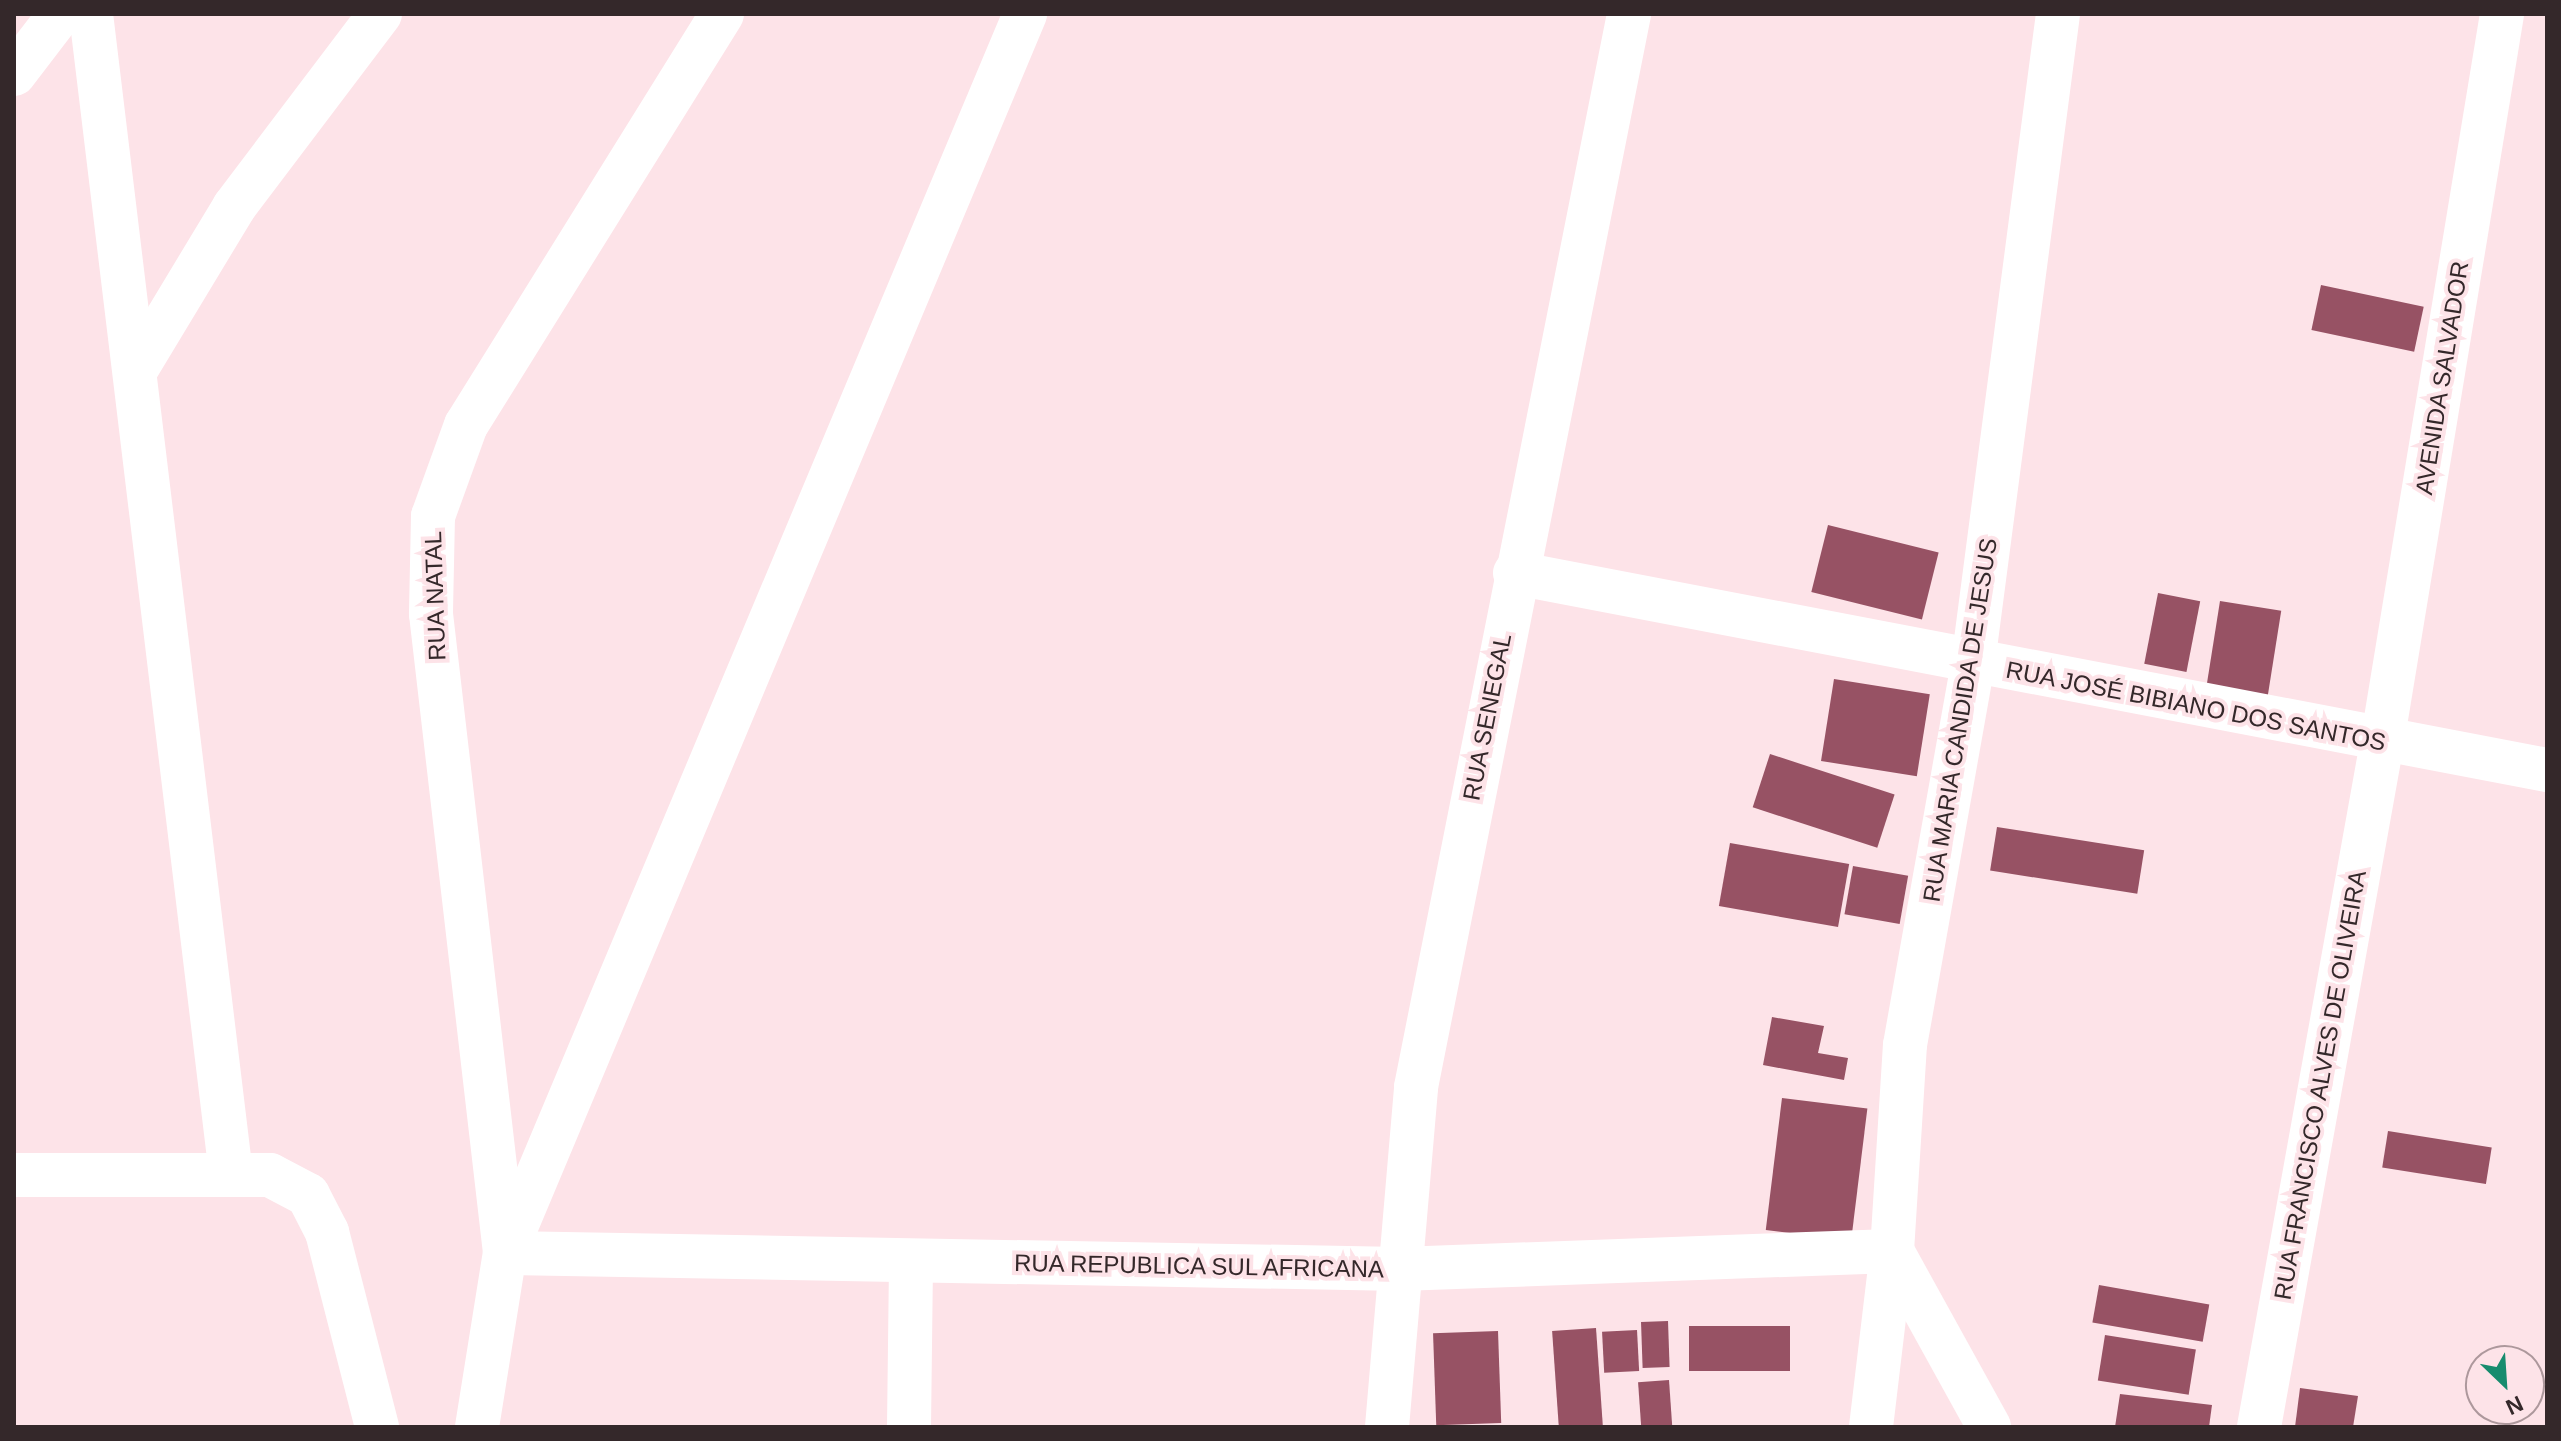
<!DOCTYPE html>
<meta charset="utf-8">
<style>
body{margin:0}
#map{position:relative;width:2561px;height:1441px;overflow:hidden;background:#fde3e8;font-family:Arial,sans-serif}
div>[style]{position:absolute}
[style*='--x']{left:calc(var(--x)*1px);top:calc(var(--y)*1px);width:calc(var(--w)*1px);rotate:calc(var(--a)*1deg)}
.building>*{inset:0;background:#975264;transform-origin:0 0}
.street>*{height:44px;margin:-22px;padding:0 22px;transform-origin:22px;border-radius:22px;background:#fff}
span{translate:-50% -50%;white-space:nowrap;text-align:center;line-height:1.15;-webkit-text-stroke:8px #fde3e8;paint-order:stroke}
.street-label{font-size:24px;color:#34282a}
.frame{position:absolute;inset:0;border:16px solid #34282a;pointer-events:none}
.north{position:absolute;left:2465px;top:1345px;width:80px;height:80px;box-sizing:border-box;background:#fde3e8;border:2px solid #ad989c;border-radius:50%;rotate:155deg;font-size:22px;font-weight:700;line-height:32px;text-align:center;color:#34282a}
.north::after{content:'';display:block;margin:auto;width:28px;height:36px;background:#178c6e;clip-path:polygon(50% 0,100% 100%,50% 72%,0 100%)}
</style>
<div id="map">
<div class="building">
<div style="left:2321px;top:285px;width:105px;height:46px;rotate:12deg"></div>
<div style="left:1828px;top:525px;width:114px;height:69px;rotate:14deg"></div>
<div style="left:2158px;top:593px;width:43px;height:72px;rotate:11deg"></div>
<div style="left:2220px;top:601px;width:62px;height:89px;rotate:9deg"></div>
<div style="left:1834px;top:679px;width:97px;height:83px;rotate:9deg"></div>
<div style="left:1770px;top:754px;width:131px;height:56px;rotate:18deg"></div>
<div style="left:1997px;top:827px;width:149px;height:44px;rotate:9deg"></div>
<div style="left:1730px;top:843px;width:121px;height:64px;rotate:10deg"></div>
<div style="left:1853px;top:866px;width:56px;height:49px;rotate:10deg"></div>
<div style="clip-path:polygon(1772px 1017px,1824px 1026px,1818px 1053px,1848px 1058px,1844px 1080px,1763px 1065px)"></div>
<div style="left:1782px;top:1098px;width:86px;height:133px;rotate:7deg"></div>
<div style="left:2388px;top:1131px;width:105px;height:37px;rotate:9deg"></div>
<div style="left:2099px;top:1285px;width:112px;height:38px;rotate:10deg"></div>
<div style="left:1668px;top:1321px;width:46px;height:27px;rotate:88deg"></div>
<div style="left:1689px;top:1326px;width:101px;height:45px"></div>
<div style="left:1596px;top:1328px;width:98px;height:44px;rotate:86deg"></div>
<div style="left:1637px;top:1330px;width:41px;height:35px;rotate:87deg"></div>
<div style="left:1498px;top:1331px;width:92px;height:65px;rotate:88deg"></div>
<div style="left:2105px;top:1335px;width:92px;height:46px;rotate:9deg"></div>
<div style="left:1669px;top:1380px;width:47px;height:31px;rotate:86deg"></div>
<div style="clip-path:polygon(2300px 1388px,2358px 1396px,2353px 1427px,2295px 1427px)"></div>
<div style="clip-path:polygon(2120px 1394px,2212px 1405px,2209px 1427px,2115px 1427px)"></div>
</div>
<div class="street">
<div style="--x:91;--y:14;--w:1169;--a:83.12"></div>
<div style="--x:722;--y:14;--w:484;--a:121.9"></div>
<div style="--x:466;--y:425;--w:97;--a:109.9"></div>
<div style="--x:433;--y:516;--w:98;--a:91.2"></div>
<div style="--x:431;--y:614;--w:643;--a:83.39"></div>
<div style="--x:505;--y:1253;--w:895;--a:1.02"></div>
<div style="--x:1400;--y:1269;--w:492;--a:-2.1"></div>
<div style="--x:1892;--y:1251;--w:201;--a:61.1"></div>
<div style="--x:14;--y:74;--w:76;--a:-52.5"></div>
<div style="--x:137;--y:368;--w:188;--a:-58.9"></div>
<div style="--x:234;--y:207;--w:242;--a:-52.9"></div>
<div style="--x:1515;--y:573;--w:1051;--a:10.81"></div>
<div style="--x:14;--y:1175;--w:256;--a:0"></div>
<div style="--x:270;--y:1175;--w:43;--a:27.8"></div>
<div style="--x:308;--y:1195;--w:42;--a:62.8"></div>
<div style="--x:327;--y:1232;--w:201;--a:75.6"></div>
<div style="--x:477;--y:1427;--w:176;--a:-80.9"></div>
<div style="--x:505;--y:1253;--w:1344;--a:-67.23"></div>
<div style="--x:909;--y:1427;--w:164;--a:-89.3"></div>
<div style="--x:1387;--y:1427;--w:341;--a:-85.1"></div>
<div style="--x:1416;--y:1087;--w:1094;--a:-78.77"></div>
<div style="--x:1871;--y:1427;--w:177;--a:-83.2"></div>
<div style="--x:1892;--y:1251;--w:206;--a:-86.4"></div>
<div style="--x:1905;--y:1045;--w:388;--a:-79.9"></div>
<div style="--x:1973;--y:663;--w:655;--a:-82.54"></div>
<div style="--x:2259;--y:1427;--w:695;--a:-79.81"></div>
<div style="--x:2382;--y:743;--w:739;--a:-80.65"></div>
</div>
<div class="street-label">
<span style="left:2442px;top:378px;rotate:-81deg">AVENIDA SALVADOR</span>
<span style="left:435px;top:596px;rotate:-92deg">RUA NATAL</span>
<span style="left:2196px;top:706px;rotate:11deg">RUA JOSÉ BIBIANO DOS SANTOS</span>
<span style="left:1487px;top:717px;rotate:-79deg">RUA SENEGAL</span>
<span style="left:1960px;top:720px;rotate:-81deg">RUA MARIA CANDIDA DE JESUS</span>
<span style="left:2320px;top:1085px;rotate:-80deg">RUA FRANCISCO ALVES DE OLIVEIRA</span>
<span style="left:1199px;top:1266px;rotate:1deg">RUA REPUBLICA SUL AFRICANA</span>
</div>
<div class="frame"></div>
<div class="north">N</div>
</div>
